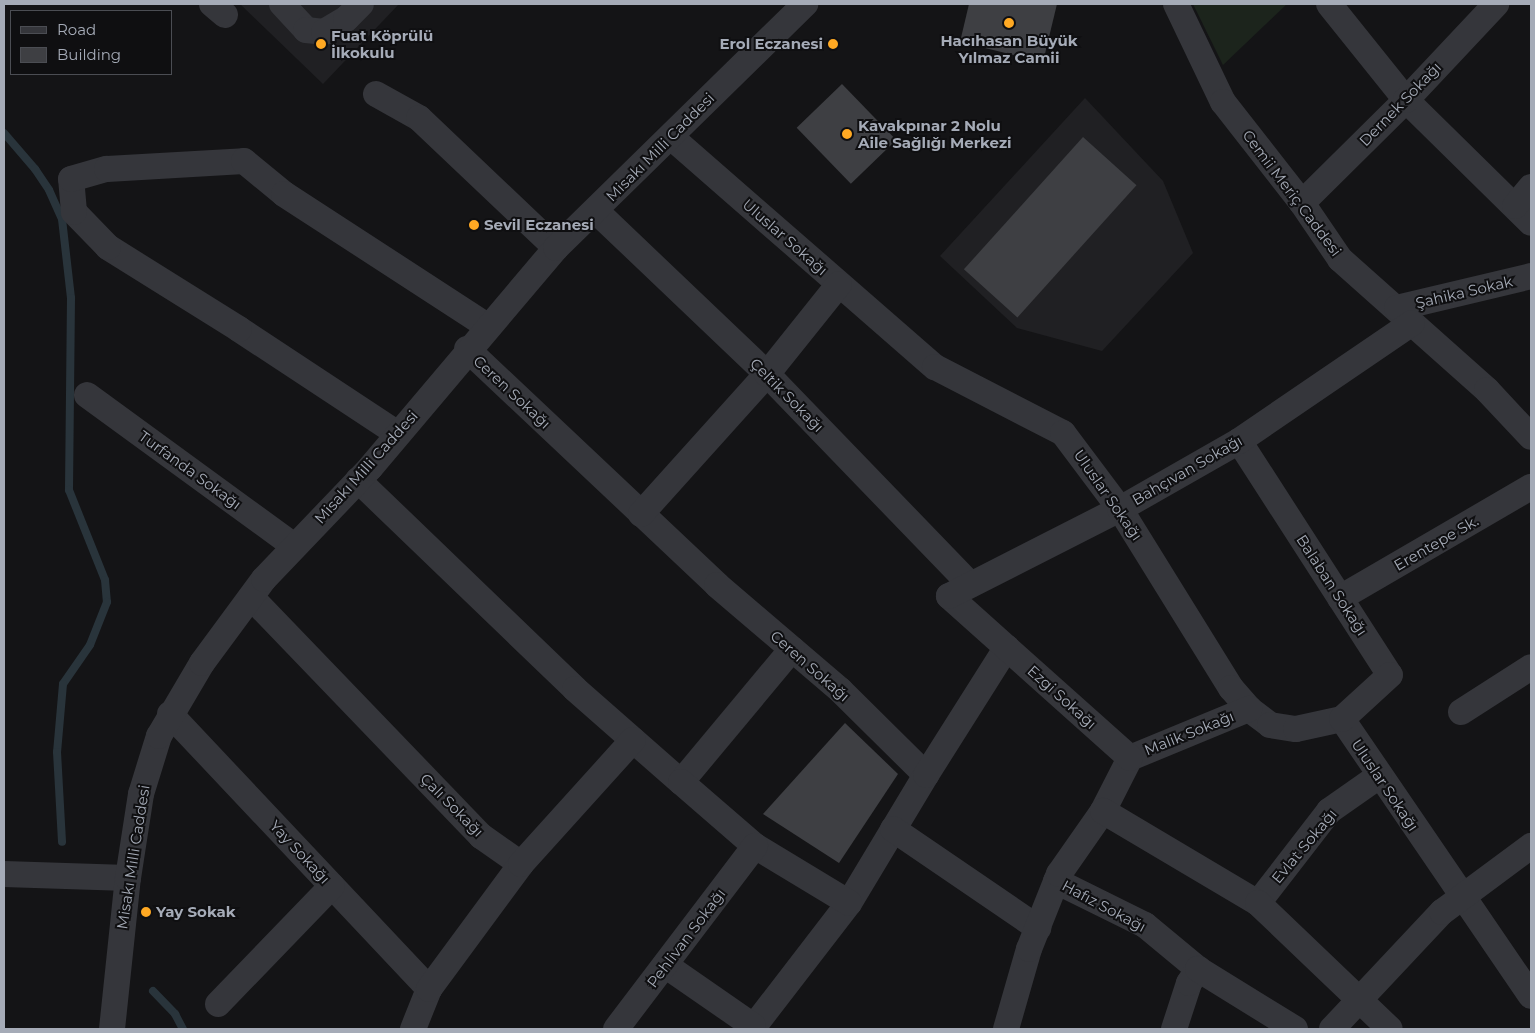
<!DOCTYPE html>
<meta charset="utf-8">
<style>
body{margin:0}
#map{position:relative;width:1535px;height:1033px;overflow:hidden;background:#141416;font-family:Montserrat,sans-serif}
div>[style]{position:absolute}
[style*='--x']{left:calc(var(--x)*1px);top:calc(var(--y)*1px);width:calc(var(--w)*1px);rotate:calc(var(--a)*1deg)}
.built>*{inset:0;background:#202023}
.green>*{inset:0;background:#1c241c}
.stream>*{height:8px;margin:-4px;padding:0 4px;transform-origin:4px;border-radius:4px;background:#29343b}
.building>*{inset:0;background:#3e3f43;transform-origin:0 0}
.minor>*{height:26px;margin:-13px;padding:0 13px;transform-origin:13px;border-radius:13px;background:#35363b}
.dots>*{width:14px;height:14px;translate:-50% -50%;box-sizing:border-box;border:2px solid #0f0f11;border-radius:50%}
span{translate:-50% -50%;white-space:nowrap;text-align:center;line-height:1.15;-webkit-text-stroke:4px #0f0f11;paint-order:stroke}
.poi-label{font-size:15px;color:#a5abb7;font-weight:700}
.left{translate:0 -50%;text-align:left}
.right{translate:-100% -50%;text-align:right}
.street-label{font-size:15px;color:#a5abb7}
.frame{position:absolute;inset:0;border:5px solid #a5abb7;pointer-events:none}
.legend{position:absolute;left:10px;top:10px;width:162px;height:65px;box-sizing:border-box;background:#0f0f11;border:1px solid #4b4d53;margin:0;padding:6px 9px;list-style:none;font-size:15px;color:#a5abb7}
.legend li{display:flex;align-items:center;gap:10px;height:25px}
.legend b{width:25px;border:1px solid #4b4d53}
</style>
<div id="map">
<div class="built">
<div style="clip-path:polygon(240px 4px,399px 4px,323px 84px)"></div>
<div style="clip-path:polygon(1085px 98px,1163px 181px,1193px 253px,1102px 351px,1017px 328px,940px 256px)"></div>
</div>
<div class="green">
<div style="clip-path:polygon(1193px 4px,1287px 4px,1223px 65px)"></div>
</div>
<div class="stream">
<div style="--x:4;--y:133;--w:48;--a:49.3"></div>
<div style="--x:35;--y:169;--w:25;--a:56"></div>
<div style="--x:49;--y:190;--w:32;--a:66"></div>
<div style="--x:62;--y:219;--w:80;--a:83.5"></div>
<div style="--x:71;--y:298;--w:192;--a:90.6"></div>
<div style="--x:69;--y:490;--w:97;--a:68.2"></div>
<div style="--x:105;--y:580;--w:22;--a:85"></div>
<div style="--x:107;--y:602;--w:46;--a:111.6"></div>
<div style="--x:90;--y:645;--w:47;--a:124.7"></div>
<div style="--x:63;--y:684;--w:68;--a:95"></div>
<div style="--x:57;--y:752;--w:90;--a:86.8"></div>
<div style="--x:153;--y:991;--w:32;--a:46"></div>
<div style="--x:175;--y:1014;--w:17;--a:62"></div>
</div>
<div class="building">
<div style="clip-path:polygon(969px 4px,1057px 4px,1043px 62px,960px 42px)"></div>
<div style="left:842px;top:84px;width:78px;height:63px;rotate:46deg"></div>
<div style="left:1083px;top:137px;width:72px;height:178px;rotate:42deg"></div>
<div style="clip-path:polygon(845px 723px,898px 774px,839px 863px,763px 814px)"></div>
</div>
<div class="minor">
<div style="--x:212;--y:4;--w:17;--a:40"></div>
<div style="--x:282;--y:4;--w:35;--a:47"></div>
<div style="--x:306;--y:30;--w:18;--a:6"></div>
<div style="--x:324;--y:32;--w:26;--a:-31"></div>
<div style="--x:346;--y:19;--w:21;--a:-45"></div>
<div style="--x:1176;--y:4;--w:109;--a:64.4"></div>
<div style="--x:1223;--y:102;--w:128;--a:52"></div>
<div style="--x:1302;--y:203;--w:68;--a:55.8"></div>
<div style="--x:1340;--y:259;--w:197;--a:41.7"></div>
<div style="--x:1487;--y:390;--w:64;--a:46.9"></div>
<div style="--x:1329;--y:4;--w:123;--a:51.3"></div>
<div style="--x:1406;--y:100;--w:175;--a:44.5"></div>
<div style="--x:376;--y:94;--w:49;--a:29.2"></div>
<div style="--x:419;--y:118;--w:189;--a:43.5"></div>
<div style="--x:671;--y:137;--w:350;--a:41.1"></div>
<div style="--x:935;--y:367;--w:144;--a:27.3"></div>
<div style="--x:1063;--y:433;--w:95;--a:53.1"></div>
<div style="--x:1120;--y:509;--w:211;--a:58.2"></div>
<div style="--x:1231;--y:688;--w:28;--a:49"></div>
<div style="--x:1249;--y:709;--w:26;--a:37"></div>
<div style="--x:1270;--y:725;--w:26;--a:9"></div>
<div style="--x:1296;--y:729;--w:47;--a:-12.3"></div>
<div style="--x:1342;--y:719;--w:335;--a:55.7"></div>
<div style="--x:1302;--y:203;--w:146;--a:-44.7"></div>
<div style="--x:1406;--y:100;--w:132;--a:-46.8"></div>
<div style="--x:1515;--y:206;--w:25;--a:-50"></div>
<div style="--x:596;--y:211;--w:236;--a:43.6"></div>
<div style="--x:767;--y:374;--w:293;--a:46"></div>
<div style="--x:1397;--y:308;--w:138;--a:-13.4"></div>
<div style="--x:467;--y:349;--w:344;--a:43.3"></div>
<div style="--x:717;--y:585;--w:162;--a:40.5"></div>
<div style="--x:840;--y:690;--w:121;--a:44.7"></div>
<div style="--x:926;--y:775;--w:149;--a:121"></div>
<div style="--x:849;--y:903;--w:159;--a:127.6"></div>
<div style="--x:87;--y:395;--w:255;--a:36.1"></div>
<div style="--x:398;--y:434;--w:191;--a:-146.6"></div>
<div style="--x:239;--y:329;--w:155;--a:-148"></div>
<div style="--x:108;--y:247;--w:49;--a:-134.2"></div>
<div style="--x:74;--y:212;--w:33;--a:-95"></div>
<div style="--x:71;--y:179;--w:37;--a:-16"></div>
<div style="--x:107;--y:169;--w:137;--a:-3.3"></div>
<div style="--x:244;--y:161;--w:52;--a:39.5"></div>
<div style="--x:284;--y:194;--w:242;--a:33"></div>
<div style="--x:1239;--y:441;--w:278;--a:57.2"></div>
<div style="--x:1390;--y:675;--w:65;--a:137.5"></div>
<div style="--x:358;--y:480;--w:301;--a:43.9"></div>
<div style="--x:575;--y:689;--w:141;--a:41.3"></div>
<div style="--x:641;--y:514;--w:188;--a:-48"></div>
<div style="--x:767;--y:374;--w:115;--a:-51.3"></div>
<div style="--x:251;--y:597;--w:332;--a:46.1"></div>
<div style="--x:481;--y:836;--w:49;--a:35"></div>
<div style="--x:1340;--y:598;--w:221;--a:-30.2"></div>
<div style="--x:792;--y:649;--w:173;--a:129.8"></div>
<div style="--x:681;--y:782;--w:98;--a:40.9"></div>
<div style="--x:755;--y:846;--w:110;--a:31.2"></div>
<div style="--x:1461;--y:712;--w:83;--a:-32.7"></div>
<div style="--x:170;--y:714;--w:378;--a:46.7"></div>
<div style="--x:1130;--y:758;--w:129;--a:-22.4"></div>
<div style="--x:926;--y:775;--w:151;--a:-57.7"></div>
<div style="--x:1103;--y:811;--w:59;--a:-63"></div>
<div style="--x:1130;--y:758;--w:243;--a:-138.2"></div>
<div style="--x:949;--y:596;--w:192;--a:-27"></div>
<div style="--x:1120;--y:509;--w:137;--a:-29.7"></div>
<div style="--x:1239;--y:441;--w:209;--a:-34.3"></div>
<div style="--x:893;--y:829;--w:176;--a:34.3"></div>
<div style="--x:4;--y:874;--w:124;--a:1.8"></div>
<div style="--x:1056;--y:881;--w:99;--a:26.3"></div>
<div style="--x:1145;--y:925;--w:69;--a:39.7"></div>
<div style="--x:1258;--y:903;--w:116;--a:-52.3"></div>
<div style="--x:1329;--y:811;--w:61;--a:-35"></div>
<div style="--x:665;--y:965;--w:107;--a:34.7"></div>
<div style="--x:218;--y:1004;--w:164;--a:-46"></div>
<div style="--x:112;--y:1029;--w:152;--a:-84"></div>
<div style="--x:128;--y:878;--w:85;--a:-81.2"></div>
<div style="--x:141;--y:794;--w:61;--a:-72.8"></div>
<div style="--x:159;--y:736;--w:85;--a:-59.5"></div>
<div style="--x:202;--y:663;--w:104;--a:-53.6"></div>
<div style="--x:264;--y:579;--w:153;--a:-46.3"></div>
<div style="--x:370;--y:468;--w:288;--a:-49.8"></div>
<div style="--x:556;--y:248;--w:349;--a:-44.4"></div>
<div style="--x:413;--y:1029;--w:43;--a:-68.2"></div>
<div style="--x:429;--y:989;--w:155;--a:-53.6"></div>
<div style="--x:521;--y:864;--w:167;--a:-47.9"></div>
<div style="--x:616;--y:1029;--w:230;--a:-52.8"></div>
<div style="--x:1006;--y:1029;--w:83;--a:-74"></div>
<div style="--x:1029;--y:949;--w:81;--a:-68.2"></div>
<div style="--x:1059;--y:874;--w:77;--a:-55.1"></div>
<div style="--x:1103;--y:811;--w:180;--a:30.7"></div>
<div style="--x:1258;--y:903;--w:182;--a:43.7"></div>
<div style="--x:1174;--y:1029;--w:48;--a:-71.9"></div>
<div style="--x:1189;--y:983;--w:17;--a:-57"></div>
<div style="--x:1198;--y:969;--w:114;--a:31.7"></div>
<div style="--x:1332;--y:1029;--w:161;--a:-46.8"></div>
<div style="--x:1442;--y:912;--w:111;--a:-36.6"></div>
</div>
<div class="dots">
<div style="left:1009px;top:23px;background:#ffa923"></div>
<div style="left:321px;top:44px;background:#ffa923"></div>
<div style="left:833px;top:44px;background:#ffa923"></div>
<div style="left:847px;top:134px;background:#ffa923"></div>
<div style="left:474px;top:225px;background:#ffa923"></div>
<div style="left:146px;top:912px;background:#ffa923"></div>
</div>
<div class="poi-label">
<span class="left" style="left:331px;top:44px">Fuat Köprülü<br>İlkokulu</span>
<span style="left:1009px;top:49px">Hacıhasan Büyük<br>Yılmaz Camii</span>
<span class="right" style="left:823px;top:44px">Erol Eczanesi</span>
<span class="left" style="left:858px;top:134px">Kavakpınar 2 Nolu<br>Aile Sağlığı Merkezi</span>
<span class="left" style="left:484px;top:225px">Sevil Eczanesi</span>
<span class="left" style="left:156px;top:912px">Yay Sokak</span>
</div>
<div class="street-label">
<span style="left:1400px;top:104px;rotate:-46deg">Dernek Sokağı</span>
<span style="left:660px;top:147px;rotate:-45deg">Misakı Milli Caddesi</span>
<span style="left:1292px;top:193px;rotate:53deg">Cemii Meriç Caddesi</span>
<span style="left:785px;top:237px;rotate:41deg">Uluslar Sokağı</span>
<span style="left:1464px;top:292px;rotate:-13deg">Şahika Sokak</span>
<span style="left:512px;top:392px;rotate:43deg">Ceren Sokağı</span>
<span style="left:787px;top:395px;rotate:45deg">Çeltik Sokağı</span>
<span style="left:366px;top:467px;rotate:-48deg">Misakı Milli Caddesi</span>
<span style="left:190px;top:470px;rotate:36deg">Turfanda Sokağı</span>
<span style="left:1187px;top:470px;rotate:-30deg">Bahçıvan Sokağı</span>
<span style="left:1108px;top:495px;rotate:55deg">Uluslar Sokağı</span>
<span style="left:1436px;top:543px;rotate:-30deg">Erentepe Sk.</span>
<span style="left:1332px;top:585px;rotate:57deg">Balaban Sokağı</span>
<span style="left:810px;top:666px;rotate:41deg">Ceren Sokağı</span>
<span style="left:1062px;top:697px;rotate:42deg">Ezgi Sokağı</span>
<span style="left:1189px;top:733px;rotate:-22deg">Malik Sokağı</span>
<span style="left:1385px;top:785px;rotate:56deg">Uluslar Sokağı</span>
<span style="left:452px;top:805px;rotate:45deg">Çalı Sokağı</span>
<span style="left:1304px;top:846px;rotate:-50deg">Evlat Sokağı</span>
<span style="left:300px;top:852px;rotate:47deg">Yay Sokağı</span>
<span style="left:133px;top:857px;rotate:-81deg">Misakı Milli Caddesi</span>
<span style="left:1104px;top:906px;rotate:28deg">Hafız Sokağı</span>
<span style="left:686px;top:938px;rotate:-53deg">Pehlivan Sokağı</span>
</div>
<div class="frame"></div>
<ul class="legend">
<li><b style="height:6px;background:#35363b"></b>Road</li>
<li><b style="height:14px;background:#3e3f43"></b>Building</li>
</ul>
</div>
